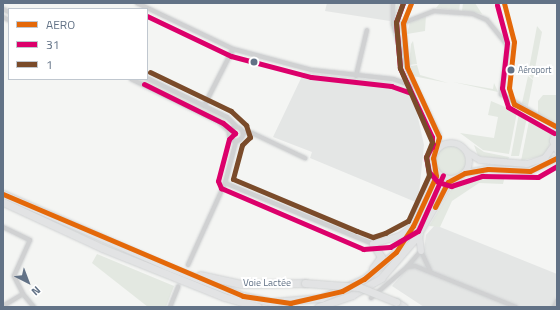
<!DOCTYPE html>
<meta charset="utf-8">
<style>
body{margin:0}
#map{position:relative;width:560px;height:310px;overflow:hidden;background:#f4f5f3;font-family:"Titillium Web",sans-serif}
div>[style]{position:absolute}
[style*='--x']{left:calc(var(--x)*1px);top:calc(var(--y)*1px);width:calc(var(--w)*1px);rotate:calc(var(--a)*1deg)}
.built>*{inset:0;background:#e4e6e5}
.green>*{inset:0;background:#e3e8e1}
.round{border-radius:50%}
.roads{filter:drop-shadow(0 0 1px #d0d2d3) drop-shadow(0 0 1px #d0d2d3)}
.street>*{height:4px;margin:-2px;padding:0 2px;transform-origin:2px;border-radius:2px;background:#d0d1d2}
.street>.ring{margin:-2px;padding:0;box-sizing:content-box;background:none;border:4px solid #d0d1d2;border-radius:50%}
.primary>*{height:6px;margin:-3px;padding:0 3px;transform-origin:3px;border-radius:3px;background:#e2e3e4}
.primary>.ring{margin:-3px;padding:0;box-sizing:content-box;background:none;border:6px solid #e2e3e4;border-radius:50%}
.highway>*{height:7px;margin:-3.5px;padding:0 3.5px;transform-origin:3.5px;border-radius:3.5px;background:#e2e3e4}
.bridges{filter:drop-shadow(0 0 1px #d0d2d2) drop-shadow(0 0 1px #d0d2d2)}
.highway-bridge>*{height:7px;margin:-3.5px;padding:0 3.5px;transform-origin:3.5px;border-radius:3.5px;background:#e2e3e4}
.bus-1>*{height:5px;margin:-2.5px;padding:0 2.5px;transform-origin:2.5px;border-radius:2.5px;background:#e46809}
.bus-2>*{height:5px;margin:-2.5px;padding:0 2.5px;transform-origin:2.5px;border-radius:2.5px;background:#dc006b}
.bus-3>*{height:5px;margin:-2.5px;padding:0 2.5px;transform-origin:2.5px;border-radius:2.5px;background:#7a4b2a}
.dots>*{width:11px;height:11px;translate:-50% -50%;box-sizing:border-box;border:2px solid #fff;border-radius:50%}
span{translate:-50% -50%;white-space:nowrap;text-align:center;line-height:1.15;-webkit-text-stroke:4px #fff;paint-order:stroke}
.bus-label{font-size:9px;color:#627286}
.left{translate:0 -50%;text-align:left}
.street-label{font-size:10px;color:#627286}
.frame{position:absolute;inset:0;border:4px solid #627286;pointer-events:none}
.legend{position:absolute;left:8px;top:8px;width:140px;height:72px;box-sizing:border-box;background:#fff;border:1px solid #c0c7cf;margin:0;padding:5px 7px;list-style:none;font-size:12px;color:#627286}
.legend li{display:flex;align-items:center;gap:8px;height:20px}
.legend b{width:20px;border:1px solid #c0c7cf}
.north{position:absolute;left:8px;top:262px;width:40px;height:40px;-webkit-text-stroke:3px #fff;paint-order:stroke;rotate:138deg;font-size:11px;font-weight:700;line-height:16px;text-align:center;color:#627286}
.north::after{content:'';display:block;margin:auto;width:14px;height:18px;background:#627286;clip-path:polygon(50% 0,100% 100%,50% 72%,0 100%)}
</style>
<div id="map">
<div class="built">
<div style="clip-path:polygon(327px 3px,395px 3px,390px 21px,325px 11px)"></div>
<div style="clip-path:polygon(304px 72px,391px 82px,406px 88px,417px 113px,424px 145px,418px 203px,310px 158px,312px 152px,273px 137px)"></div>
<div style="clip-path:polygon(435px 225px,557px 274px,557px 307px,424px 307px,392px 286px,424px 250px,426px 235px)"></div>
</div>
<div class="green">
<div style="clip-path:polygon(397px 3px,402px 3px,400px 47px,395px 13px)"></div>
<div style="clip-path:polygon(440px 3px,460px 3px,459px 11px,436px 8px)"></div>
<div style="clip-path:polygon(463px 3px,475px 3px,482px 14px,462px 11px)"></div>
<div style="clip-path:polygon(426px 15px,425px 31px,407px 34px,410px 22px)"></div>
<div style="clip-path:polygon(537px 26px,542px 32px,533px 79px,528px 74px)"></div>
<div style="clip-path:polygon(413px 41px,417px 64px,409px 65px,411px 44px)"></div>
<div style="clip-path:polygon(417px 65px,420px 75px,448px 83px,413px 76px,411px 66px)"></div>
<div style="clip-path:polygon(528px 76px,533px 80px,528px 106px,522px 103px)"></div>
<div style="clip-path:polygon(135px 79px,145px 79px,228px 119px,223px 122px)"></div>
<div style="clip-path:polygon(453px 82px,493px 89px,494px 83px,498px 92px)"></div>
<div style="clip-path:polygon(543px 95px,557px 95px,557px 124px,538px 114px,538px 101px)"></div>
<div style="clip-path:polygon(491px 101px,517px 112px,509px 154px,483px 150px,460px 133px,494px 138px,498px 117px,488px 115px)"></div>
<div style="clip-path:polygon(519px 113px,527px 117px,519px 156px,511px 156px)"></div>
<div style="clip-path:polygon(530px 116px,552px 130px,549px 148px,545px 155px,521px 161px)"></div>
<div style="clip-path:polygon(474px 145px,484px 152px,509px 157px,508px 160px,478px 156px)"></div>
<div class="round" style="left:436px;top:146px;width:30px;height:30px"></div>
<div style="clip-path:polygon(505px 176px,503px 184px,479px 183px,452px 201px,440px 227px,429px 226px,452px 188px,473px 177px)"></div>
<div style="clip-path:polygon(97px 254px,174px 286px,166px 307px,148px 307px,92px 263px)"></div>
</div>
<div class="roads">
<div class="street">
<div style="--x:137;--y:3;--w:106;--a:25.6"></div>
<div style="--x:233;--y:49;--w:82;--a:14.9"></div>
<div style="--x:312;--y:70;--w:81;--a:6.3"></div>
<div style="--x:393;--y:79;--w:21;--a:19"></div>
<div style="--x:393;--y:3;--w:21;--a:90"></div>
<div style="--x:393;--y:24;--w:44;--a:72.8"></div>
<div style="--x:3;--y:9;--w:7;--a:27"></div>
<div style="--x:3;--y:17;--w:7;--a:27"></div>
<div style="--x:356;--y:76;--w:47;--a:-76.6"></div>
<div style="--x:147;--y:78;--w:89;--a:26"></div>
<div style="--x:227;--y:117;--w:13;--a:45"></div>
<div style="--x:131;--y:79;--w:98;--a:26"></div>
<div style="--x:219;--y:122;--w:13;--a:42"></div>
<div style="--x:204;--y:106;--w:64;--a:-63"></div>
<div class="ring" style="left:229px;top:127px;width:10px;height:10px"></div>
<div style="--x:243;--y:132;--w:9;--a:6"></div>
<div style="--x:252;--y:133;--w:59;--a:25.3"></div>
<div style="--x:439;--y:147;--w:12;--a:-90"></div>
<div style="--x:439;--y:135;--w:71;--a:-115.8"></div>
<div style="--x:408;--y:71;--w:48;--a:-95.9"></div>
<div style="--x:403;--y:23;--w:33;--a:-21"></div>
<div style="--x:434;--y:11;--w:39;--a:4"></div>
<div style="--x:473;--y:14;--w:15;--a:23"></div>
<div style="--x:487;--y:20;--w:33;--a:51"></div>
<div style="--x:508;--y:46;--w:49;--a:98.3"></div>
<div style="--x:501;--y:94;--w:65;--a:30.5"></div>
<div style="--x:225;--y:183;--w:160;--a:22.4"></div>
<div style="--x:3;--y:227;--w:30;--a:26"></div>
<div style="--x:30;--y:240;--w:39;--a:114"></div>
<div style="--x:14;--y:276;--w:20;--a:63"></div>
<div style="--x:188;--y:265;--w:90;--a:-65.7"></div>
<div style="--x:225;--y:183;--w:43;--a:-75.3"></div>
<div style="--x:407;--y:267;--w:21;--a:-49"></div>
<div style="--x:421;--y:251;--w:21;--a:65"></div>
<div style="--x:371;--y:298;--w:48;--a:-40.7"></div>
<div style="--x:407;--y:267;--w:8;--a:-7"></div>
<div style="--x:415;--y:266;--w:109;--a:22.1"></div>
<div style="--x:3;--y:306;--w:23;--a:-31"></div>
<div style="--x:23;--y:294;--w:17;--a:50"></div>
<div style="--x:170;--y:307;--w:22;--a:-68"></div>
<div style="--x:554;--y:307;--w:7;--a:-63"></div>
</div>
<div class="primary">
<div style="--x:557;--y:130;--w:12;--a:110"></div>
<div style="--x:553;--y:141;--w:10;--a:66"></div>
<div class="ring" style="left:433px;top:143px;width:30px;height:30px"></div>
<div style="--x:467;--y:152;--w:15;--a:32"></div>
<div style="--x:480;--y:160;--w:47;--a:4.9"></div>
<div style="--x:527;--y:164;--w:19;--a:-18"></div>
<div style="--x:545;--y:158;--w:16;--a:-55"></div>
<div style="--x:465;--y:173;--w:23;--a:-10"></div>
<div style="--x:488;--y:169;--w:42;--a:2.7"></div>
<div style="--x:530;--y:171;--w:30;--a:-26"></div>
<div style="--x:373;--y:244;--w:28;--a:-17"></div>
<div style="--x:400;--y:236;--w:16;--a:-38"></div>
<div style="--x:413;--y:226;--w:59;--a:-66"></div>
<div style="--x:421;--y:251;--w:17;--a:-97"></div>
<div style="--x:419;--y:234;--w:64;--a:-59"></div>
</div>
<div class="highway">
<div style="--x:3;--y:194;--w:178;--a:23.8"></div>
<div style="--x:166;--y:266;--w:83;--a:21.3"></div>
<div style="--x:243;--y:296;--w:30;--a:12"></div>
<div style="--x:272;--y:302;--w:49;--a:-4.7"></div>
<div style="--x:321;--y:298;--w:47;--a:-23.8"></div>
<div style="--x:364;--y:279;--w:42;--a:-40.2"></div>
<div style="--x:396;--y:252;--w:31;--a:-57"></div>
<div style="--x:3;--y:202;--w:109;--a:24.9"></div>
<div style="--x:102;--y:248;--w:131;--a:21.9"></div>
<div style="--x:224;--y:297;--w:35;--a:16"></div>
<div style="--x:373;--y:244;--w:15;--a:58"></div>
<div style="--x:381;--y:257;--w:14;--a:126"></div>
<div style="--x:200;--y:275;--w:42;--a:12.4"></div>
<div style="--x:241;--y:284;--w:64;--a:-0.9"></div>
<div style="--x:396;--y:302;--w:9;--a:32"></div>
<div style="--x:318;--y:307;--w:36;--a:-19"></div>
<div style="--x:352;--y:295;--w:34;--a:-30"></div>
<div style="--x:381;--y:278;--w:58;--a:-49.2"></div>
</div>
</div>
<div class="bridges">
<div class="highway-bridge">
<div style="--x:305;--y:283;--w:54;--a:4.2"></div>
<div style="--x:359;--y:287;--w:40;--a:22"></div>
</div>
</div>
<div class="bus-1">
<div style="--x:504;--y:3;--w:40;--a:75.6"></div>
<div style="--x:514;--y:42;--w:46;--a:96.2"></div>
<div style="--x:509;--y:88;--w:17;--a:73"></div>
<div style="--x:514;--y:104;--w:49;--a:28.1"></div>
<div style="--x:3;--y:194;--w:261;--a:23"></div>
<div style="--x:243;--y:296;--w:48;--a:8.5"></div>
<div style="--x:290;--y:303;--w:53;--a:-13"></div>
<div style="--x:342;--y:291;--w:25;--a:-29"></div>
<div style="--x:364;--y:279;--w:42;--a:-40.2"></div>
<div style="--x:396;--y:252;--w:31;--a:-57"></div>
<div style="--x:413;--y:226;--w:55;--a:-65.3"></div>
<div style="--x:436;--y:176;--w:18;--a:-99"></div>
<div style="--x:433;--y:158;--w:22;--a:-74"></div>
<div style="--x:439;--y:137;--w:77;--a:-114.6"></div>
<div style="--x:407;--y:67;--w:44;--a:-95.2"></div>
<div style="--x:403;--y:23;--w:22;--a:-68"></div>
<div style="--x:435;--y:207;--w:28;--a:-63"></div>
<div style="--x:448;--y:182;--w:19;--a:-28"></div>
<div style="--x:465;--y:173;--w:23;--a:-10"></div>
<div style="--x:488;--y:169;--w:42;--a:2.7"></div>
<div style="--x:530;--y:171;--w:30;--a:-26"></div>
</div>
<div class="bus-2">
<div style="--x:403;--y:3;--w:20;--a:110"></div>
<div style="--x:396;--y:22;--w:46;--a:85"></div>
<div style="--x:400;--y:68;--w:76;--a:65.1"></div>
<div style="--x:432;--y:137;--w:10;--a:90"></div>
<div style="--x:497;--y:5;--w:39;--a:75"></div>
<div style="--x:507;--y:43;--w:45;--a:96.3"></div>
<div style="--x:502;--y:88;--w:20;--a:72"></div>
<div style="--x:508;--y:107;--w:53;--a:29.5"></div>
<div style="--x:147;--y:16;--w:93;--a:25.5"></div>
<div style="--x:231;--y:56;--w:83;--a:14.7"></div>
<div style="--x:311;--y:77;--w:81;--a:6.4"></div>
<div style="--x:391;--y:86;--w:21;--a:19"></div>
<div style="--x:144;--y:84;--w:88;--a:26.3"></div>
<div style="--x:223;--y:123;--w:16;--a:40"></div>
<div style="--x:235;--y:133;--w:8;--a:135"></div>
<div style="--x:229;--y:139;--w:43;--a:104.7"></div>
<div style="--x:218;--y:181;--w:8;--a:67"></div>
<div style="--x:221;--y:188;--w:155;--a:23.2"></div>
<div style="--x:363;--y:249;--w:27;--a:-4"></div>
<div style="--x:390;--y:247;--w:32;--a:-30"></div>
<div style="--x:418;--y:231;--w:61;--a:-65.9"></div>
<div style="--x:433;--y:144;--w:15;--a:118"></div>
<div style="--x:426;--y:157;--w:15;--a:79"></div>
<div style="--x:429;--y:172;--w:13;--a:48"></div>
<div style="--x:438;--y:182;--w:14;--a:17"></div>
<div style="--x:451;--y:186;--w:33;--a:-18"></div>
<div style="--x:482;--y:176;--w:56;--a:1"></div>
<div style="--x:538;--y:177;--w:22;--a:-30"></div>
</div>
<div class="bus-3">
<div style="--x:150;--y:72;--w:90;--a:25.7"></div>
<div style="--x:231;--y:111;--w:21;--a:43"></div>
<div style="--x:246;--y:125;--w:13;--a:72"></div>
<div style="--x:250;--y:137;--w:11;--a:135"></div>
<div style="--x:242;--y:145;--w:35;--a:105"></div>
<div style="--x:233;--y:179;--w:134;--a:22.8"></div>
<div style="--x:357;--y:231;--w:17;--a:21"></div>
<div style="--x:373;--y:237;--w:13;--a:-18"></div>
<div style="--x:385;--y:233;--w:26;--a:-28"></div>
<div style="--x:408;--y:221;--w:51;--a:-65.5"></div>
<div style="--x:429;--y:175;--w:18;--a:-99"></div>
<div style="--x:426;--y:157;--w:16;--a:-68"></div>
<div style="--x:432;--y:142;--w:81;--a:-113.4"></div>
<div style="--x:400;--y:68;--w:46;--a:-95"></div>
<div style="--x:396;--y:22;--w:20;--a:-70"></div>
</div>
<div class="dots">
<div style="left:254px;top:62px;background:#627286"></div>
<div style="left:511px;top:70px;background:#627286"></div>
</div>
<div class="bus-label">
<span class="left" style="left:518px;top:70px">Aéroport</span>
</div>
<div class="street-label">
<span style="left:267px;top:283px">Voie Lactée</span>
</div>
<div class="frame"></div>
<ul class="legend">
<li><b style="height:5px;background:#e46809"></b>AERO</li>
<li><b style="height:5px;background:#dc006b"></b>31</li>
<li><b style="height:5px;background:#7a4b2a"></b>1</li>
</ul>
<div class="north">N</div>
</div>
